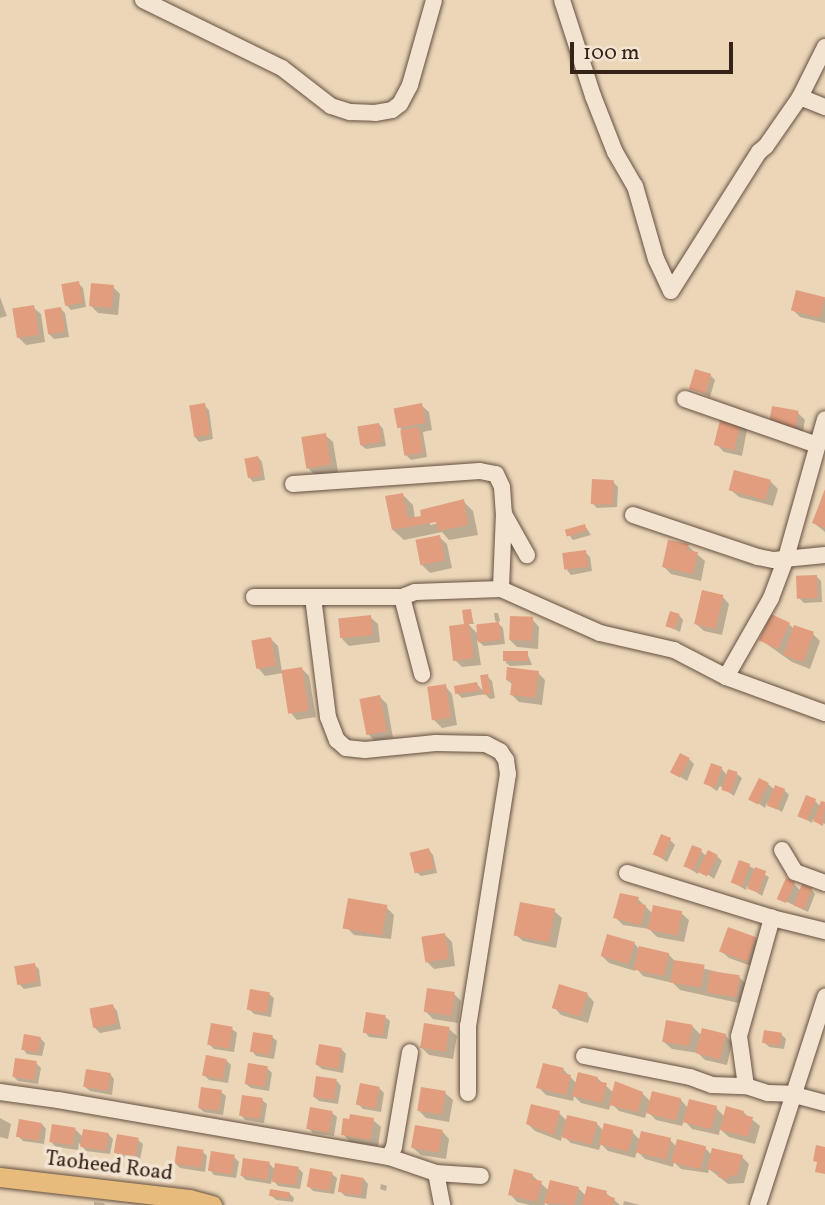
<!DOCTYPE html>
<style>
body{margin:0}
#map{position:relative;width:825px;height:1205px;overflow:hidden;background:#ecd6b8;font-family:Vollkorn,serif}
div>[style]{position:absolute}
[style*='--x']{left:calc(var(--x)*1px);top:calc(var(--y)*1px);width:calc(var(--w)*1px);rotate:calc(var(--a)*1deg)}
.shadow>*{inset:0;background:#0003}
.building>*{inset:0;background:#e29d7e;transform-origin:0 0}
.roads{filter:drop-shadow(0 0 2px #645040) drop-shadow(0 0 2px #645040)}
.minor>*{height:16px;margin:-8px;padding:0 8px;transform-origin:8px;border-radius:8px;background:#f3e4d1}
.major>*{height:19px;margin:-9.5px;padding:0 9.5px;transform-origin:9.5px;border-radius:9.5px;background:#e6bb7c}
span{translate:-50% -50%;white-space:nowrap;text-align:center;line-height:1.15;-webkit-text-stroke:7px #f3e4d1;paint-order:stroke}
.street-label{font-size:21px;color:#362318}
.scale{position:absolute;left:570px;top:42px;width:163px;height:32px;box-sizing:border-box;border:4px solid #362318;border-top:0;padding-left:9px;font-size:21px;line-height:24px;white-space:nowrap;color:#362318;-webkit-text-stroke:5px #f3e4d1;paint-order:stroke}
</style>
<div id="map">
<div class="shadow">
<div style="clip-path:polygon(78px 283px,83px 288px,86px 307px,71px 310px,66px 305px)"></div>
<div style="clip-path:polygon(113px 287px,120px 294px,118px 315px,98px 313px,90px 305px)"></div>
<div style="clip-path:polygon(797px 292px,825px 299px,825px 323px,800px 317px,793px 310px)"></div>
<div style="clip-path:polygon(0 297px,7px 316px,0 318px)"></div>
<div style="clip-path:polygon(33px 307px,41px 314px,45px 342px,26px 345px,19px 338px)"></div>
<div style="clip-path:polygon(61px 309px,65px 313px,69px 337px,54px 339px,49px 334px)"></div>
<div style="clip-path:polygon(710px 375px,715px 380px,710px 397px,691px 388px)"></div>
<div style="clip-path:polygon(204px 405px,209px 410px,213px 439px,199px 442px,195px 437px)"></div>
<div style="clip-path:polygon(421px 405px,429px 412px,432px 430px,423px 432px,427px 457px,411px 460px,406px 455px,404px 432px,400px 428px)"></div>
<div style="clip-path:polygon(798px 413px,805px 420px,802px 436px,777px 432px)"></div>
<div style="clip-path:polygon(740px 423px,747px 430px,742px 456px,724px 452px,716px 444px)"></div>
<div style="clip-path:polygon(379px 424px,383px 429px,386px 446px,366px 449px,361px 445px)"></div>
<div style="clip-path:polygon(325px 435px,333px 442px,338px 472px,316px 476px,308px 468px)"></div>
<div style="clip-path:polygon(258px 457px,262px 462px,265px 480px,253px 482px,249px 477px)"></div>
<div style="clip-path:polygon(770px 481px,778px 489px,773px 506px,739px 497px,731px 490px)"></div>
<div style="clip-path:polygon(613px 482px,618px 487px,617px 507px,597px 508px,592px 503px)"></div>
<div style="clip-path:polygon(825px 494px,825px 532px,814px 523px)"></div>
<div style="clip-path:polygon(evenodd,403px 495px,413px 505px,415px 519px,463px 501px,473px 511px,478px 535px,449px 540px,442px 532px,404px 540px,393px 530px,403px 495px,430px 521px,445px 522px,430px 525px,430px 521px)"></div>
<div style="clip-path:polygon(585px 526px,591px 535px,573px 540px,569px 535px)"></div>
<div style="clip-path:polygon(439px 537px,447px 544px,452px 568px,430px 573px,422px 565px)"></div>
<div style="clip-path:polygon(688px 546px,705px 561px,701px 581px,671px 574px,664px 567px)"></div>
<div style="clip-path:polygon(585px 552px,590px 557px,592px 571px,571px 575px,567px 570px)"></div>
<div style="clip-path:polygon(816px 576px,821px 581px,822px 602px,804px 603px,799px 598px)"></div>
<div style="clip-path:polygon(722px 596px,729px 604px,722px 635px,704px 631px,696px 624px)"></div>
<div style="clip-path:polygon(470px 611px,474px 624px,468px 624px,479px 635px,478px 626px,498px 624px,495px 620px,494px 613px,498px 613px,500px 621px,497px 622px,503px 628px,505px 644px,484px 646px,477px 640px,481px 665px,462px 667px,455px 660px,451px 628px,468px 625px,464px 612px)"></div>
<div style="clip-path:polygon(679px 615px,683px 620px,680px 632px,668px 626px)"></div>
<div style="clip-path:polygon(370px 617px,378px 624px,380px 642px,349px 646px,342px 639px)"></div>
<div style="clip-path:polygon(532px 619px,539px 627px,538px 649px,517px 647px,510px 640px)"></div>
<div style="clip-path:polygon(789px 624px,794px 629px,813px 634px,820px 641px,810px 669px,792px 662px,761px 640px)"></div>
<div style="clip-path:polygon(270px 638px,278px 646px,282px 672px,302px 669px,309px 676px,316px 717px,297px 720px,290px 712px,283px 673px,265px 676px,258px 668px)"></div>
<div style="clip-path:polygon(527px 653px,532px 665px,510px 666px,505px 662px)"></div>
<div style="clip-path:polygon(538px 673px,545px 680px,542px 705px,519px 702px,512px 695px,513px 685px,507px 680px)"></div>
<div style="clip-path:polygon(487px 676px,492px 681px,495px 698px,490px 699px,485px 694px,462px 698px,457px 693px,477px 684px,484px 692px)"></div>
<div style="clip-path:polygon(445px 686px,452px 694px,457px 725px,442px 728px,434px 720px)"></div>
<div style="clip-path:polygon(380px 697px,387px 704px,393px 738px,375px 741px,367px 733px)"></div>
<div style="clip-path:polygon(689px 759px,694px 764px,687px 781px,674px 773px)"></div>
<div style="clip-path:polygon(721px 768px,727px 775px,737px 774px,742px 778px,734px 796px,720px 786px,717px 791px,705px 783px)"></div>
<div style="clip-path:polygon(768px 784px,775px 790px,784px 790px,789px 795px,782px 812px,767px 803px,765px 808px,752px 799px)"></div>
<div style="clip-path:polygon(815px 801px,821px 807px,825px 804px,825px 824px,813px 819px,812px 823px,799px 815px)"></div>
<div style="clip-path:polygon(670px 840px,675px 845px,667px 862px,655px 854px)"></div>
<div style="clip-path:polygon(429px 850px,433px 855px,437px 873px,421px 876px,416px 872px)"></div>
<div style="clip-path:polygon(701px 851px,707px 857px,717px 856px,722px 861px,714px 879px,700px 869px,698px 874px,685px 866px)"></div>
<div style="clip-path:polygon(749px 866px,769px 877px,762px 896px,747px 886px,746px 890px,732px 882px)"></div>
<div style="clip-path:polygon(794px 884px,801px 891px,811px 889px,815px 894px,808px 912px,779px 898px)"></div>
<div style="clip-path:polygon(638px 899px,653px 914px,681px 913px,689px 920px,684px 942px,657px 937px,649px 929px,623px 925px,615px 917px)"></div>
<div style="clip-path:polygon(349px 900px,386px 907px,394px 915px,391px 939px,354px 935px,347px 928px)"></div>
<div style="clip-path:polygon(554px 911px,562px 918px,556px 948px,523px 941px,515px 934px)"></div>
<div style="clip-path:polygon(444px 934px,452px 942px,455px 966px,434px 969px,427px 962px)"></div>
<div style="clip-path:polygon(755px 938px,762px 946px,754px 967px,729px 958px,721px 951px)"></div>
<div style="clip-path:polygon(634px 943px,640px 950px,668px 954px,676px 962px,739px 977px,746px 984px,743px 1004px,680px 990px,673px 983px,643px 976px,636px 968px,635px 971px,609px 963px,602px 956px)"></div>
<div style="clip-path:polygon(34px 965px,39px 969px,41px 986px,24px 989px,19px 984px)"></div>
<div style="clip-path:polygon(269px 994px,274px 998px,271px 1017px,254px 1014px,249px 1009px)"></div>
<div style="clip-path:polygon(454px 994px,461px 1001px,458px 1023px,433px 1019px,425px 1011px)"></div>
<div style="clip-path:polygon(587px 994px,594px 1002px,588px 1023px,561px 1015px,554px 1007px)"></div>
<div style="clip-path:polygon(113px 1006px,117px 1011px,121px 1029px,100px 1033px,95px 1028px)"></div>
<div style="clip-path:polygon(385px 1017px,390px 1021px,387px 1039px,369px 1037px,365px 1032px)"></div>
<div style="clip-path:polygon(692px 1026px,702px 1036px,725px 1035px,732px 1043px,727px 1065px,705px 1060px,698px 1053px,672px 1049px,664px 1042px)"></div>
<div style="clip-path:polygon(232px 1029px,237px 1033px,234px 1052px,214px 1049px,209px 1044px)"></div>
<div style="clip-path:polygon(449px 1029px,457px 1036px,453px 1059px,429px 1055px,422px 1048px)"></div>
<div style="clip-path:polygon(781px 1034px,786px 1039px,784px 1049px,769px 1047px,764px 1042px)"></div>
<div style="clip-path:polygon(272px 1037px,277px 1041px,274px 1059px,256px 1056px,252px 1051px)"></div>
<div style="clip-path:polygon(40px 1038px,45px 1043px,42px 1056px,27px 1054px,23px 1049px)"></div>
<div style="clip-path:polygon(341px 1049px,346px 1054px,343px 1073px,322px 1069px,317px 1065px)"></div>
<div style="clip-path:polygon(226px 1060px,231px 1065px,228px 1083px,209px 1080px,204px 1075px)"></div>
<div style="clip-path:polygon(36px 1063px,41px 1068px,38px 1084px,18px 1081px,13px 1076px)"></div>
<div style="clip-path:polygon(267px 1068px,272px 1073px,269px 1091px,251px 1088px,246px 1084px)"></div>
<div style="clip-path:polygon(563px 1069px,577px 1084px,597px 1078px,614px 1093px,642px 1093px,651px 1102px,680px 1099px,688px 1108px,716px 1108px,725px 1117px,743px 1112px,760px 1126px,755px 1144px,729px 1137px,720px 1129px,719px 1135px,692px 1129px,684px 1120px,682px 1126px,656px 1120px,647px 1111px,645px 1118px,619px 1111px,611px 1103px,609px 1110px,581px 1103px,574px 1096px,573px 1101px,546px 1095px,538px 1087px)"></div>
<div style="clip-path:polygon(110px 1074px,114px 1079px,112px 1095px,90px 1091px,85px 1087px)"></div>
<div style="clip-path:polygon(337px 1081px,341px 1086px,338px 1104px,319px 1101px,314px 1097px)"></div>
<div style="clip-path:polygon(379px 1088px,384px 1093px,381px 1112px,363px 1109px,358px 1104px)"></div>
<div style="clip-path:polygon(221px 1092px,226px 1096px,223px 1115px,204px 1112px,199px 1108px)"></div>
<div style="clip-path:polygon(445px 1093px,453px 1100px,449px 1122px,426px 1118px,419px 1111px)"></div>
<div style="clip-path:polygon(262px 1100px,267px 1104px,264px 1123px,245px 1120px,241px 1115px)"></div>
<div style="clip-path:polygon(332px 1113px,337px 1117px,334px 1136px,313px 1133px,308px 1128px)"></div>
<div style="clip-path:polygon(559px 1113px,567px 1121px,596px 1123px,604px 1131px,632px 1132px,640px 1140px,670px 1140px,677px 1147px,705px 1148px,712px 1155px,742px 1157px,749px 1164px,744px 1183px,728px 1184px,709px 1169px,708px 1173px,681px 1169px,674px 1162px,673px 1167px,645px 1159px,637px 1151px,635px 1158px,608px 1151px,601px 1144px,599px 1150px,571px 1143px,562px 1135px,561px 1141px,535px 1131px,528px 1124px)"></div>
<div style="clip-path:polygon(0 1118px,11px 1124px,8px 1139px,0 1137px)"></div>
<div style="clip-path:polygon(373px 1120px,381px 1127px,378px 1146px,350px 1142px,343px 1134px)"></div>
<div style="clip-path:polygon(42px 1124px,46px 1129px,44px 1144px,23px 1141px,18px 1136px)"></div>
<div style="clip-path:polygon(76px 1130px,83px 1137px,108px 1134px,113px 1139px,110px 1154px,86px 1151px,79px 1143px,78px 1150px,56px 1147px,51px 1142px)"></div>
<div style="clip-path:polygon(442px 1131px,449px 1139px,446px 1159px,421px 1155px,413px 1148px)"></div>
<div style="clip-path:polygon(138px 1140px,143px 1144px,140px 1160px,120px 1157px,116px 1153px)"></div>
<div style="clip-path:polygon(203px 1152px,207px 1156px,205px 1172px,180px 1168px,176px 1164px)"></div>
<div style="clip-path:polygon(234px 1157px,239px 1162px,236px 1178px,214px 1175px,210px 1170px)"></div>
<div style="clip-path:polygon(269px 1163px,275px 1170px,298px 1168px,303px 1173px,300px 1189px,278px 1186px,272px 1179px,271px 1184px,246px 1180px,242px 1176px)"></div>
<div style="clip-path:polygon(144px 1165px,149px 1170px,148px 1176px,133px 1173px,128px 1169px)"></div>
<div style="clip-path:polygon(332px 1174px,337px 1178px,334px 1194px,313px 1191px,308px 1186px)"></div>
<div style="clip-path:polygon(532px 1175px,549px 1191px,578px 1188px,586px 1196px,606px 1193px,620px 1205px,548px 1205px,545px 1202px,545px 1205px,530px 1205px,517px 1202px,510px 1194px)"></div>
<div style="clip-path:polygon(364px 1179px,368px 1184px,366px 1199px,345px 1196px,340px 1191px)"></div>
<div style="clip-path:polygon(381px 1184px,387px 1186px,386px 1191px,380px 1189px)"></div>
<div style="clip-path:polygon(289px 1193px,294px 1198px,293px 1202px,276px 1200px,271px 1195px)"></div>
<div style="clip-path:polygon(624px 1201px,640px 1205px,623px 1205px)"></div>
<div style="clip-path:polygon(94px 1202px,103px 1203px,106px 1205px,94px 1205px)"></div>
</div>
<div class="building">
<div style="left:79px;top:281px;width:22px;height:18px;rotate:80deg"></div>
<div style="left:91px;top:283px;width:23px;height:23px;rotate:5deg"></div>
<div style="left:796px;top:290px;width:30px;height:21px;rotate:14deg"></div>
<div style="left:34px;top:305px;width:30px;height:22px;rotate:81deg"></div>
<div style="left:61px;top:307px;width:25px;height:17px;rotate:81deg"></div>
<div style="left:695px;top:369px;width:17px;height:21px;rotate:17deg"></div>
<div style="left:205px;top:403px;width:32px;height:16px;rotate:81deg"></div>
<div style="left:422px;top:403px;width:20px;height:29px;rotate:79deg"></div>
<div style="left:772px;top:406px;width:27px;height:19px;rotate:10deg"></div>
<div style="left:721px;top:416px;width:21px;height:30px;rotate:14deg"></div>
<div style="left:379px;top:423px;width:19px;height:22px;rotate:81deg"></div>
<div style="left:419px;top:427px;width:26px;height:19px;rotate:81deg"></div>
<div style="left:326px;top:433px;width:32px;height:25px;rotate:81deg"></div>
<div style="left:258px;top:456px;width:20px;height:14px;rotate:79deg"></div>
<div style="left:734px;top:470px;width:38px;height:21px;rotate:15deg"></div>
<div style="left:592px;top:479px;width:22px;height:25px;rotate:3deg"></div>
<div style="clip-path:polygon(825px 489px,825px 528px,812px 523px)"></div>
<div style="clip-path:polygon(403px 493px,408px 518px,421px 516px,420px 510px,464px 499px,468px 525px,438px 531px,436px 522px,392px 530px,385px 496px)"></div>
<div style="left:585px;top:524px;width:7px;height:21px;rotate:74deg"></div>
<div style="left:440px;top:535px;width:26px;height:25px;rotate:79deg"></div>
<div style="clip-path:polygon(668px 540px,689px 544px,687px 550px,698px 552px,693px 574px,662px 567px)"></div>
<div style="left:586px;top:550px;width:17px;height:24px;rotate:83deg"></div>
<div style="left:817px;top:575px;width:23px;height:21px;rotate:88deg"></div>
<div style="left:702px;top:590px;width:22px;height:35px;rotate:13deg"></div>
<div style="clip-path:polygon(471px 609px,473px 622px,469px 623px,474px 658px,453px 661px,449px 626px,464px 624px,462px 610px)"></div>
<div style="left:670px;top:611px;width:10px;height:16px;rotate:17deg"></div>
<div style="left:771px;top:614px;width:21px;height:29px;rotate:25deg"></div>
<div style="left:371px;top:615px;width:20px;height:33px;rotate:84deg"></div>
<div style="left:510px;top:616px;width:23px;height:24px;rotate:2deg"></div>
<div style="left:499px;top:622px;width:18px;height:23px;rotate:84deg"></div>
<div style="left:794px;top:625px;width:21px;height:32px;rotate:19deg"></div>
<div style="left:271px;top:637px;width:29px;height:20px;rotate:80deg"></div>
<div style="left:528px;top:651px;width:10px;height:25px;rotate:90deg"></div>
<div style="left:302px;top:667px;width:44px;height:21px;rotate:81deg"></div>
<div style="clip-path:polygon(507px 667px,539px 671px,535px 698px,510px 695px,512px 681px,506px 680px)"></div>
<div style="left:488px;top:674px;width:20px;height:8px;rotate:81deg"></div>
<div style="clip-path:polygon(477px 682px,479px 691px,455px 694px,454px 686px)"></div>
<div style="left:446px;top:684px;width:34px;height:19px;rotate:82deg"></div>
<div style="left:380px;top:695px;width:37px;height:21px;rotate:79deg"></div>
<div style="left:680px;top:753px;width:11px;height:22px;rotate:27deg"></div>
<div style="left:711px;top:763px;width:12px;height:22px;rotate:20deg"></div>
<div style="left:728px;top:769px;width:10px;height:22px;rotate:17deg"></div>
<div style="left:759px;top:778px;width:11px;height:24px;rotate:27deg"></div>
<div style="left:775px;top:785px;width:11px;height:22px;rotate:22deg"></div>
<div style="left:806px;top:795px;width:11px;height:23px;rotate:22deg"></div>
<div style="clip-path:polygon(821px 801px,825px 802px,823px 826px,813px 821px)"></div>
<div style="left:661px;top:834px;width:11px;height:22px;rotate:22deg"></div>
<div style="left:692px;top:845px;width:11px;height:23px;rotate:22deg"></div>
<div style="left:429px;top:848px;width:21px;height:20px;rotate:76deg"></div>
<div style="left:708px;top:850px;width:11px;height:24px;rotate:27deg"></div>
<div style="left:739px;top:860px;width:12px;height:24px;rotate:20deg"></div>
<div style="left:755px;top:867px;width:12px;height:23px;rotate:20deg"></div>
<div style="left:786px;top:878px;width:10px;height:23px;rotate:24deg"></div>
<div style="left:802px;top:884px;width:11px;height:23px;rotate:22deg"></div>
<div style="clip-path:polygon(620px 893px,639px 897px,637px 903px,646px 905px,641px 925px,613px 918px)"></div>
<div style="left:348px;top:898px;width:40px;height:31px;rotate:10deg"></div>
<div style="left:520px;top:902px;width:36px;height:34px;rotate:11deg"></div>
<div style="left:653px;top:905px;width:30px;height:25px;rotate:12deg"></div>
<div style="left:728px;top:927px;width:30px;height:26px;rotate:20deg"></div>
<div style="left:445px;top:933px;width:26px;height:24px;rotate:81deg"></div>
<div style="left:607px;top:934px;width:29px;height:23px;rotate:16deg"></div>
<div style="left:639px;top:946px;width:31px;height:24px;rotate:13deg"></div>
<div style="left:674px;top:960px;width:31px;height:23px;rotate:9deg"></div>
<div style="left:35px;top:963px;width:19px;height:21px;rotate:81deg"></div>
<div style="left:710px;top:971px;width:30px;height:22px;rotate:8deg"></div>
<div style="left:559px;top:984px;width:30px;height:25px;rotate:17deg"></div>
<div style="left:427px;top:988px;width:28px;height:24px;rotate:8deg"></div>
<div style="left:250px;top:989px;width:20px;height:21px;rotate:9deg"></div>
<div style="left:113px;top:1004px;width:20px;height:24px;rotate:79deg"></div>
<div style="left:366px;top:1012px;width:20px;height:21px;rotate:9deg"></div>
<div style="left:666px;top:1020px;width:27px;height:22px;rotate:10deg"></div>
<div style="left:211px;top:1023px;width:22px;height:22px;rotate:10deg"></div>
<div style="left:424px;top:1023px;width:26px;height:25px;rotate:9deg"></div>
<div style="left:702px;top:1028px;width:25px;height:26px;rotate:14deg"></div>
<div style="left:764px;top:1030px;width:18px;height:13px;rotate:9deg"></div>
<div style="left:253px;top:1032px;width:20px;height:20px;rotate:9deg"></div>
<div style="left:24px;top:1034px;width:17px;height:16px;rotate:10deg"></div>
<div style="left:319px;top:1044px;width:23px;height:21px;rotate:10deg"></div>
<div style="left:206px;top:1055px;width:21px;height:21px;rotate:11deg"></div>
<div style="left:15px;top:1058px;width:22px;height:19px;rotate:8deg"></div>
<div style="left:248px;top:1063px;width:20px;height:21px;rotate:9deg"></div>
<div style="clip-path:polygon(543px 1063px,564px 1068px,562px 1073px,571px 1075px,566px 1095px,536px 1088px)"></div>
<div style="left:86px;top:1069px;width:25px;height:18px;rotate:9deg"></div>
<div style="clip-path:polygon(578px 1072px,598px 1077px,597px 1081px,607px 1083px,602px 1103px,572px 1096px)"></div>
<div style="left:316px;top:1076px;width:21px;height:21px;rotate:8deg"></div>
<div style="clip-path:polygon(615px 1081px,643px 1092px,638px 1112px,609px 1105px)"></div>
<div style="left:360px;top:1083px;width:20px;height:22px;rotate:11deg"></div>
<div style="left:201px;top:1087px;width:21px;height:21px;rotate:8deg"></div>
<div style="left:421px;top:1087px;width:25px;height:24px;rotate:9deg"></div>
<div style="left:652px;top:1091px;width:30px;height:23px;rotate:14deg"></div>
<div style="left:242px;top:1095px;width:21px;height:21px;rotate:8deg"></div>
<div style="left:689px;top:1099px;width:29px;height:24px;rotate:14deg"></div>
<div style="clip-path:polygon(531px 1104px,560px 1111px,554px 1135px,526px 1124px)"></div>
<div style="clip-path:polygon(726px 1106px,744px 1111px,743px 1115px,753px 1117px,748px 1137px,720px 1130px)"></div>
<div style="left:310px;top:1107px;width:23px;height:22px;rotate:10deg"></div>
<div style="clip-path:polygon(350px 1114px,374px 1118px,370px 1140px,341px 1135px,343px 1118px,349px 1119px)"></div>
<div style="left:567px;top:1115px;width:31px;height:23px;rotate:13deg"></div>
<div style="left:19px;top:1119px;width:23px;height:18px;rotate:10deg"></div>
<div style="left:604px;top:1123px;width:30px;height:22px;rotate:14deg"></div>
<div style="left:52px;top:1124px;width:24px;height:18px;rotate:9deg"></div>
<div style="left:415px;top:1125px;width:28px;height:23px;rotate:10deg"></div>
<div style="left:83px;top:1129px;width:26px;height:18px;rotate:9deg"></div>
<div style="left:641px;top:1131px;width:31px;height:22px;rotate:13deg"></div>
<div style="left:117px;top:1134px;width:22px;height:19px;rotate:10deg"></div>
<div style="left:677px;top:1139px;width:30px;height:24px;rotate:14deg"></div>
<div style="clip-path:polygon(816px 1145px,825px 1147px,825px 1174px,815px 1172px,817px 1162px,813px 1161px)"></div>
<div style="left:177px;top:1146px;width:27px;height:18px;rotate:8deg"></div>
<div style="clip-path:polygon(712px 1148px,743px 1155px,737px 1176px,730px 1175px,728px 1179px,718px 1177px,719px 1172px,707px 1169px)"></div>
<div style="left:211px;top:1151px;width:24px;height:20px;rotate:9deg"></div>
<div style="left:243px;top:1158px;width:27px;height:18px;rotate:8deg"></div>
<div style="left:127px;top:1161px;width:18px;height:8px;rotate:9deg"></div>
<div style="left:275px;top:1163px;width:24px;height:19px;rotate:9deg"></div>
<div style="left:310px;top:1168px;width:23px;height:19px;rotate:10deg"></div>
<div style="clip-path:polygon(514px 1169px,533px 1174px,531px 1179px,542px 1181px,537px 1202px,508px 1195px)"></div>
<div style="left:341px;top:1174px;width:23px;height:18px;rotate:10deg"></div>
<div style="clip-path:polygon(550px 1180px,579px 1187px,574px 1205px,544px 1203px)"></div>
<div style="clip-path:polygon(587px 1186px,607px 1191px,606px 1195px,615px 1198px,613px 1205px,582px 1205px)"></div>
<div style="left:270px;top:1189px;width:20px;height:7px;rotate:9deg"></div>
</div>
<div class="roads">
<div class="minor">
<div style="--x:143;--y:0;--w:155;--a:26.1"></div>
<div style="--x:282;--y:68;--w:62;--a:37.8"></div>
<div style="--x:331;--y:106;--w:20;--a:18"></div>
<div style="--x:350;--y:112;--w:25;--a:2"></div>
<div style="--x:375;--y:113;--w:17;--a:-10"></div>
<div style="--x:392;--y:110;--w:10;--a:-37"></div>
<div style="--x:400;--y:104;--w:21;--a:-62"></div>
<div style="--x:410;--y:85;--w:88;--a:-74.2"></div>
<div style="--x:562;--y:0;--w:101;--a:72.1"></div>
<div style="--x:593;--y:96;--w:60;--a:68.6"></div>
<div style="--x:615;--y:152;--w:39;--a:60"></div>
<div style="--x:635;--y:186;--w:76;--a:74"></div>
<div style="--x:656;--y:259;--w:35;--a:65"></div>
<div style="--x:800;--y:97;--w:27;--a:22"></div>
<div style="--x:671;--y:291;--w:165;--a:-57.7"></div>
<div style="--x:759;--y:152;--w:9;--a:-41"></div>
<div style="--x:766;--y:146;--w:60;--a:-55.2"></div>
<div style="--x:800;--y:97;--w:56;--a:-63.4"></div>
<div style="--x:685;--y:399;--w:140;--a:19.2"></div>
<div style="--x:293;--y:484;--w:187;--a:-4"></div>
<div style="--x:480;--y:471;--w:16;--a:11"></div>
<div style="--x:496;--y:474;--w:14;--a:65"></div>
<div style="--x:502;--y:487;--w:26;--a:86"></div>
<div style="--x:504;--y:513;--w:76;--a:92.3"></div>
<div style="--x:633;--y:515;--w:132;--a:18.6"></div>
<div style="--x:758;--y:557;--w:16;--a:11"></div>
<div style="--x:774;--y:560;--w:51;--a:-5.6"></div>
<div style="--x:505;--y:516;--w:45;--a:60.6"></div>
<div style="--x:254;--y:597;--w:148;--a:0"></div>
<div style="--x:402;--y:597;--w:14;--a:-21"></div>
<div style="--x:415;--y:592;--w:86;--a:-2"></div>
<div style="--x:501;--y:589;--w:108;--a:24"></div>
<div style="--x:600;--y:633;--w:76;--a:12.9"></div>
<div style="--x:674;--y:650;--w:59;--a:27.4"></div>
<div style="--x:726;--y:677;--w:105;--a:20"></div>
<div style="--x:313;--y:597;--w:121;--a:82.9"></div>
<div style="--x:328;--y:717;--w:25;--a:69"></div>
<div style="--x:337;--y:740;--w:12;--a:42"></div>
<div style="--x:346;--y:748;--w:19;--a:6"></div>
<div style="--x:365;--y:750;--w:71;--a:-5.6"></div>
<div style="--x:436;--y:743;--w:50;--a:1.1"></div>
<div style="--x:486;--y:744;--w:16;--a:27"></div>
<div style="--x:500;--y:751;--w:11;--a:56"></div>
<div style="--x:506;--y:760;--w:14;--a:82"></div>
<div style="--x:508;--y:774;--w:255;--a:99"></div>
<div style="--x:468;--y:1026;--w:67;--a:90"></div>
<div style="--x:402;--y:597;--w:80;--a:75.4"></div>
<div style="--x:726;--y:677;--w:91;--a:-60.3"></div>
<div style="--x:771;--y:598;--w:43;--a:-69.4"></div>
<div style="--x:786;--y:558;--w:144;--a:-74.3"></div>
<div style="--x:782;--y:850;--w:26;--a:59"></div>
<div style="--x:795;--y:872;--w:32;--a:20"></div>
<div style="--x:627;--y:873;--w:152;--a:17.2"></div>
<div style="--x:772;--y:918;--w:55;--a:13.8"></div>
<div style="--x:584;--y:1056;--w:108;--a:11.2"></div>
<div style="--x:690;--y:1077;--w:23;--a:20"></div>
<div style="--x:712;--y:1085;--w:34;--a:2"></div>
<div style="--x:746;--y:1086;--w:23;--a:18"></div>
<div style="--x:768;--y:1093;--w:23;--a:2"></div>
<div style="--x:791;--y:1094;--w:35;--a:15"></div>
<div style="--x:746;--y:1086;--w:50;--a:-98"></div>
<div style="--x:739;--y:1036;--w:123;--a:-74.4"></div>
<div style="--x:0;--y:1092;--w:59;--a:7.9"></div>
<div style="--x:58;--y:1100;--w:336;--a:9.8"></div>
<div style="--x:389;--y:1157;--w:50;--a:18.8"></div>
<div style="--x:436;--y:1173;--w:33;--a:79"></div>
<div style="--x:389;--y:1157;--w:11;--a:-63"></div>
<div style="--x:394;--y:1147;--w:96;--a:-80.4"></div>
<div style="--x:436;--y:1173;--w:45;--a:3.8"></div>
<div style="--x:758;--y:1205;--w:219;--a:-72.1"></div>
</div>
<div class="major">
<div style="--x:0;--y:1177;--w:190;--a:6.6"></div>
<div style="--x:189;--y:1199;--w:24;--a:15"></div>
</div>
</div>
<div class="street-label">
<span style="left:109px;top:1167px;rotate:7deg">Taoheed Road</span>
</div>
<div class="scale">100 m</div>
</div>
